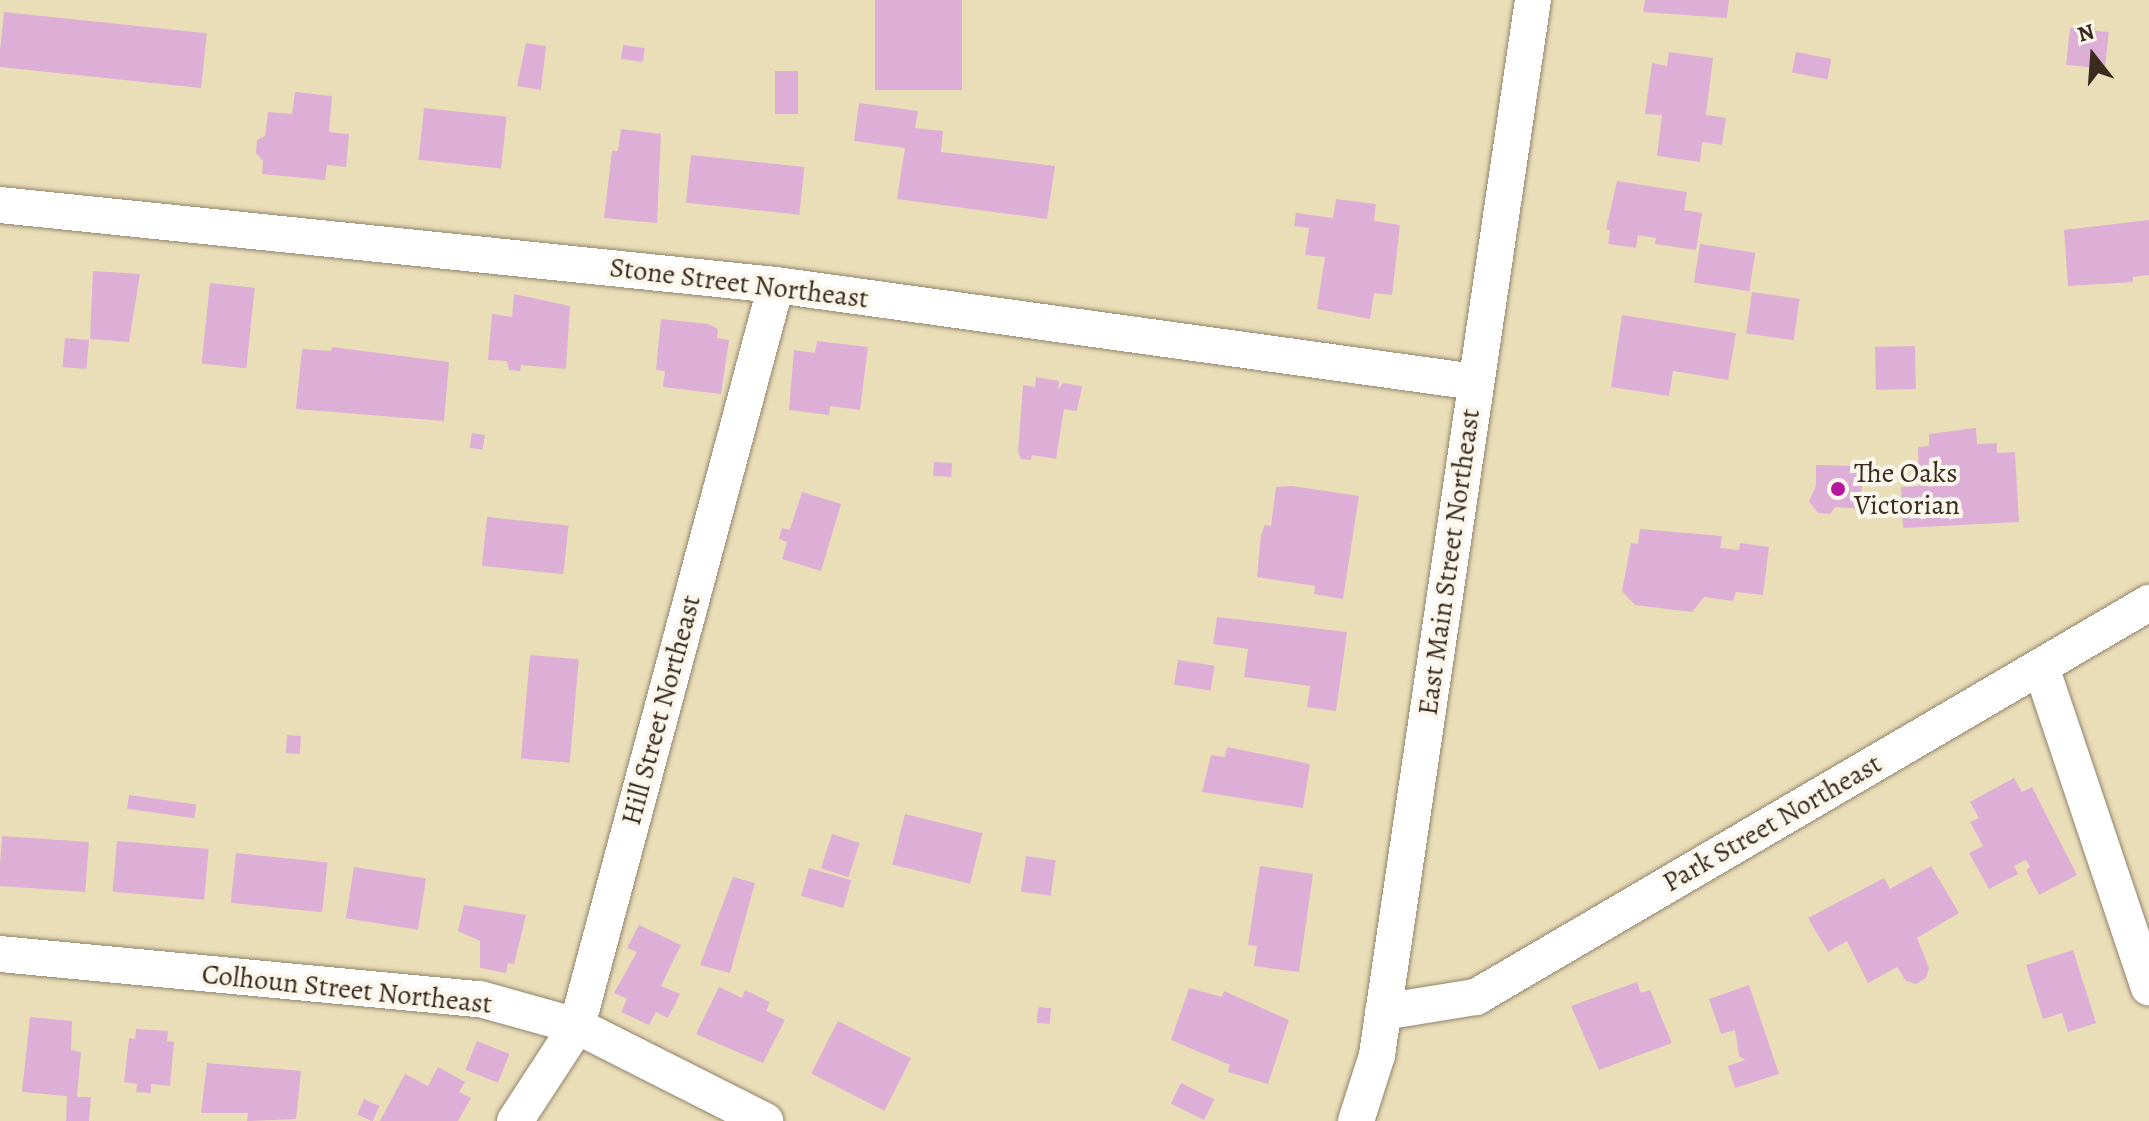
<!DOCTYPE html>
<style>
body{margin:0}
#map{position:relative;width:2149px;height:1121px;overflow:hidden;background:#eadeb9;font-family:Alegreya,serif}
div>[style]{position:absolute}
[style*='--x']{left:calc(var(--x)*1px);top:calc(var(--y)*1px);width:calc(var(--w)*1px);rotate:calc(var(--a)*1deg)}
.building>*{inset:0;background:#ddafd6;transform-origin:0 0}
.roads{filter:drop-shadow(0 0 2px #92846c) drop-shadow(0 0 2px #92846c)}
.minor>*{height:36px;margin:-18px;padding:0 18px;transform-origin:18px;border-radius:18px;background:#fff}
.dots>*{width:22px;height:22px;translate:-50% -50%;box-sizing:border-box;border:4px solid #fbf7ec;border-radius:50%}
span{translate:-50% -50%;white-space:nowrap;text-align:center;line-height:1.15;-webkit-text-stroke:8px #fbf7ec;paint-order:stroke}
.street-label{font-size:28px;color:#3b2a1e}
.poi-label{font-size:28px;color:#3b2a1e}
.left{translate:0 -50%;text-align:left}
.north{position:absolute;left:2053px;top:16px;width:80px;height:80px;-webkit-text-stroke:6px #fbf7ec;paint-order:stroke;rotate:343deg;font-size:22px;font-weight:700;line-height:32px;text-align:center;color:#3b2a1e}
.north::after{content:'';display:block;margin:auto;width:28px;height:36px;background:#3b2a1e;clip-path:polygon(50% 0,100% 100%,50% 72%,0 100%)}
</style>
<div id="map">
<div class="building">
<div style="left:875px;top:0;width:87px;height:90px"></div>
<div style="clip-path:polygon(1645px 0,1729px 0,1727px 18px,1643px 12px)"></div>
<div style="left:4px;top:12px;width:204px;height:55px;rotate:6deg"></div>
<div style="left:2070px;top:28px;width:39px;height:37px;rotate:6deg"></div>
<div style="clip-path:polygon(526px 43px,546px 46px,541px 90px,517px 86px)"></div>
<div style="left:623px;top:45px;width:22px;height:14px;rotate:8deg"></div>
<div style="clip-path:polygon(1669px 52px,1713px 58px,1706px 115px,1726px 118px,1722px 145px,1702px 142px,1700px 162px,1657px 156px,1662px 115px,1645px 114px,1652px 63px,1667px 66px)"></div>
<div style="left:1796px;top:52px;width:36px;height:21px;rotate:11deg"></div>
<div style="left:775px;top:71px;width:23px;height:43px"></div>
<div style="clip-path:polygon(295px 92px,332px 96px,329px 132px,349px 134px,346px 167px,327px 165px,325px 180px,262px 174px,263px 161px,256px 153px,257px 140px,265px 136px,268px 112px,292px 114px)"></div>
<div style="clip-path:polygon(859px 103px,918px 111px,915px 128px,943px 131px,941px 152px,1055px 166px,1047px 219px,897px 199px,905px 148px,854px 141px)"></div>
<div style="left:424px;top:108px;width:83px;height:52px;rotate:6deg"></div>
<div style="clip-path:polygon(621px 129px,661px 134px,657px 223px,604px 218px,612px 151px,618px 151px)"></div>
<div style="left:691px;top:155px;width:114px;height:48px;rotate:6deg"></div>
<div style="clip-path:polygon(1617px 181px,1687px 192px,1684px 210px,1702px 213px,1696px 250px,1655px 244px,1656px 238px,1638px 235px,1636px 248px,1608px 244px,1610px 230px,1606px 230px)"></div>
<div style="clip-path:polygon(1336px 199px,1376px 204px,1374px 221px,1400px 225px,1392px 295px,1374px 293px,1370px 319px,1317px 309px,1325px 257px,1305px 255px,1309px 228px,1294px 226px,1296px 213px,1333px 218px)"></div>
<div style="clip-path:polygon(2149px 220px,2149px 275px,2133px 277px,2133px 282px,2068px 286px,2064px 230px)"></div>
<div style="left:1700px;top:244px;width:56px;height:39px;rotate:9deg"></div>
<div style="clip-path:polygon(93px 271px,140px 274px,129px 342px,90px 339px)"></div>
<div style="left:210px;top:283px;width:45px;height:81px;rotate:6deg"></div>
<div style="left:1752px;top:292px;width:48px;height:42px;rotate:8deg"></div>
<div style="clip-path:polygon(514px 294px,570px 306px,566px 369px,521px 365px,520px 371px,509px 370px,507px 361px,488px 360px,492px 314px,512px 317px)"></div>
<div style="clip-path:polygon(1622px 315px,1736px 333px,1728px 380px,1673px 371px,1669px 396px,1611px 387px)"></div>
<div style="clip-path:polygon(661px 319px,708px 324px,718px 329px,717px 338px,729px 340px,721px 394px,663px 387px,665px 371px,656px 370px)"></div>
<div style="left:65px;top:338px;width:24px;height:29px;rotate:5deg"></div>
<div style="clip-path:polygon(817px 341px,868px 347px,860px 410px,830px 406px,829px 415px,789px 410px,794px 350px,815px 353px)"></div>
<div style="left:1915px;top:346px;width:43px;height:40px;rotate:89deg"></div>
<div style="clip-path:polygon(332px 347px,449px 362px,444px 421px,296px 409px,302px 349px,331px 351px)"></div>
<div style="clip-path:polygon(1036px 377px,1059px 381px,1058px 390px,1063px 383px,1082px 386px,1077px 411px,1064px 409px,1056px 459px,1032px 455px,1031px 460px,1021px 459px,1018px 452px,1023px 385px,1035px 387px)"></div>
<div style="clip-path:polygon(1976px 428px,1977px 444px,1997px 443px,1997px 453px,2015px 452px,2019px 522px,1903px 528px,1901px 487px,1919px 486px,1918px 447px,1929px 446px,1929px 434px)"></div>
<div style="left:472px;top:433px;width:13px;height:15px;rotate:9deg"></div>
<div style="left:934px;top:462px;width:18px;height:14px;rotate:3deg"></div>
<div style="clip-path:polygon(1816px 465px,1862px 466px,1862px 509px,1835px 507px,1830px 514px,1818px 513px,1809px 501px,1816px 486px)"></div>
<div style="clip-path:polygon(1292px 486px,1359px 496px,1343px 599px,1314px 594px,1315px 586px,1257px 577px,1261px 535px,1265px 525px,1271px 526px,1276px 487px)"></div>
<div style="clip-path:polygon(802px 492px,841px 504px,821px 571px,782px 559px,787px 542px,779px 539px,782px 528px,790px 530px)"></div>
<div style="left:487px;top:517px;width:82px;height:49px;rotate:6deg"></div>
<div style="clip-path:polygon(1640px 529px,1722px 536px,1720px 548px,1739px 550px,1740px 543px,1769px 547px,1763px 595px,1736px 592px,1733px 601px,1704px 597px,1692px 612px,1635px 605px,1622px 591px,1631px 543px,1638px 544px)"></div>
<div style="clip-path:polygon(1217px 617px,1347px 632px,1336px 711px,1307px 707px,1310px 686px,1244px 677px,1248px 649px,1213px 644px)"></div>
<div style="left:530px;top:655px;width:49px;height:104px;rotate:5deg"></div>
<div style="left:1178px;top:660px;width:37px;height:25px;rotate:9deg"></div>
<div style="left:287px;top:735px;width:14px;height:18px;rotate:4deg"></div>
<div style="clip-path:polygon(1227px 747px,1310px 764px,1303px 808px,1202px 792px,1211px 755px,1225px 757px)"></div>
<div style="clip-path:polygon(2014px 778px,2022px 792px,2032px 787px,2077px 875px,2039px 895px,2026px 870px,2030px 867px,2026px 860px,2014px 866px,2018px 874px,1989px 889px,1969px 853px,1983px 846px,1970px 822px,1979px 818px,1970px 802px)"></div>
<div style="left:129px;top:795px;width:68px;height:14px;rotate:8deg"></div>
<div style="left:905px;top:814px;width:80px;height:52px;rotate:14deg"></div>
<div style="left:832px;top:834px;width:29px;height:36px;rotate:18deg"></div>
<div style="left:2px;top:836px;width:87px;height:50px;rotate:4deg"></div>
<div style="left:117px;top:841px;width:92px;height:51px;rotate:5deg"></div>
<div style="left:236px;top:853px;width:92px;height:50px;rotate:6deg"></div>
<div style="left:1026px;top:856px;width:30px;height:36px;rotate:8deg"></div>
<div style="clip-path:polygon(1260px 866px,1313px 874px,1299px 972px,1254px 966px,1257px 946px,1248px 945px)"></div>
<div style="clip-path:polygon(1931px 866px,1959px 913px,1917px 938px,1929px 968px,1926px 978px,1916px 984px,1906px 981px,1897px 967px,1868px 983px,1847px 941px,1828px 952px,1808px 918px,1884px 878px,1890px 889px)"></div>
<div style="left:354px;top:867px;width:73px;height:52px;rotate:9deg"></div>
<div style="left:809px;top:868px;width:44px;height:29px;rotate:16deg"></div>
<div style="clip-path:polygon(733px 877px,755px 883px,730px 973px,700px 965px)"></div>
<div style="clip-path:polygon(464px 905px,526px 915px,514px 964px,508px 963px,506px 973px,480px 968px,480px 941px,458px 931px)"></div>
<div style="clip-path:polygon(639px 925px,681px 945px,661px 986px,680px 994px,668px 1018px,656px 1012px,649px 1025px,621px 1012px,627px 999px,614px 993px,637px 952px,627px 948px)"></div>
<div style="clip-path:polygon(2073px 950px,2096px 1023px,2068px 1032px,2062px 1013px,2043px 1019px,2026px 965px)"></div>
<div style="clip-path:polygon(1637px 982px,1641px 993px,1650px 990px,1672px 1043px,1599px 1070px,1571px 1006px)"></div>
<div style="clip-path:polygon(1749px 985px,1779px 1074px,1735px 1088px,1728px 1066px,1745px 1060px,1739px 1056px,1735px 1030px,1721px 1034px,1709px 999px)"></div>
<div style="clip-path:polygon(719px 987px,742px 998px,745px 990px,770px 1002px,766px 1011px,785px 1020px,763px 1063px,696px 1034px)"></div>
<div style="clip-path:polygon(1189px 988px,1222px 997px,1224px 991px,1289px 1020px,1268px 1084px,1228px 1072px,1230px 1065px,1171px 1040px)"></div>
<div style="left:1038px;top:1007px;width:13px;height:16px;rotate:4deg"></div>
<div style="clip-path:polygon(30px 1017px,72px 1021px,71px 1050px,81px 1052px,77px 1097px,91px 1097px,89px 1121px,66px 1121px,67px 1096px,22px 1092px)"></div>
<div style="left:838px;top:1021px;width:82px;height:59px;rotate:27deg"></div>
<div style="clip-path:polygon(136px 1029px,168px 1031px,167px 1041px,174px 1042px,170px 1086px,151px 1084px,151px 1093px,136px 1092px,137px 1084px,124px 1082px,129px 1038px,135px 1039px)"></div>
<div style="left:477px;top:1041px;width:35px;height:31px;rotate:22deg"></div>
<div style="clip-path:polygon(207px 1063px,301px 1071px,296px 1119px,247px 1121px,248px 1113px,201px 1113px)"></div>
<div style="clip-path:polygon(438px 1067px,465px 1082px,459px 1092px,471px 1098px,458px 1121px,380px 1121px,405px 1074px,428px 1086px)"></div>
<div style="left:1181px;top:1083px;width:37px;height:23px;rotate:26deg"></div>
<div style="left:364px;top:1099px;width:17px;height:17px;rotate:24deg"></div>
</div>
<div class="roads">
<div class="minor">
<div style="--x:0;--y:205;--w:780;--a:5.89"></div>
<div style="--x:776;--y:285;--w:706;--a:7.9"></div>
<div style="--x:2041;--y:667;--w:338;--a:71.4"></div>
<div style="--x:0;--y:954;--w:482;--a:5.4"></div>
<div style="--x:480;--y:999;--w:101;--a:15.6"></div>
<div style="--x:577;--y:1026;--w:211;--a:26.8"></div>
<div style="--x:1383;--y:1012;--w:94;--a:-9.2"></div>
<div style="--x:1476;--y:997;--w:780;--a:-30.35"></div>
<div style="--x:515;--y:1121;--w:113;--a:-56.9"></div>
<div style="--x:577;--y:1026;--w:767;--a:-74.97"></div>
<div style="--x:1356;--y:1121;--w:69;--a:-72.3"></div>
<div style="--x:1377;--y:1055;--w:1066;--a:-81.59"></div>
</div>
</div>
<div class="dots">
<div style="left:1838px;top:489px;background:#b5179e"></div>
</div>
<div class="street-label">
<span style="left:739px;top:283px;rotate:7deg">Stone Street Northeast</span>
<span style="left:1449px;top:562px;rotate:-82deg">East Main Street Northeast</span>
<span style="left:661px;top:710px;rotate:-75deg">Hill Street Northeast</span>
<span style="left:1772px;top:823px;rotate:-30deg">Park Street Northeast</span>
<span style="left:347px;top:989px;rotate:6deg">Colhoun Street Northeast</span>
</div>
<div class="poi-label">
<span class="left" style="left:1854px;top:489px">The Oaks<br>Victorian</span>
</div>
<div class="north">N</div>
</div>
